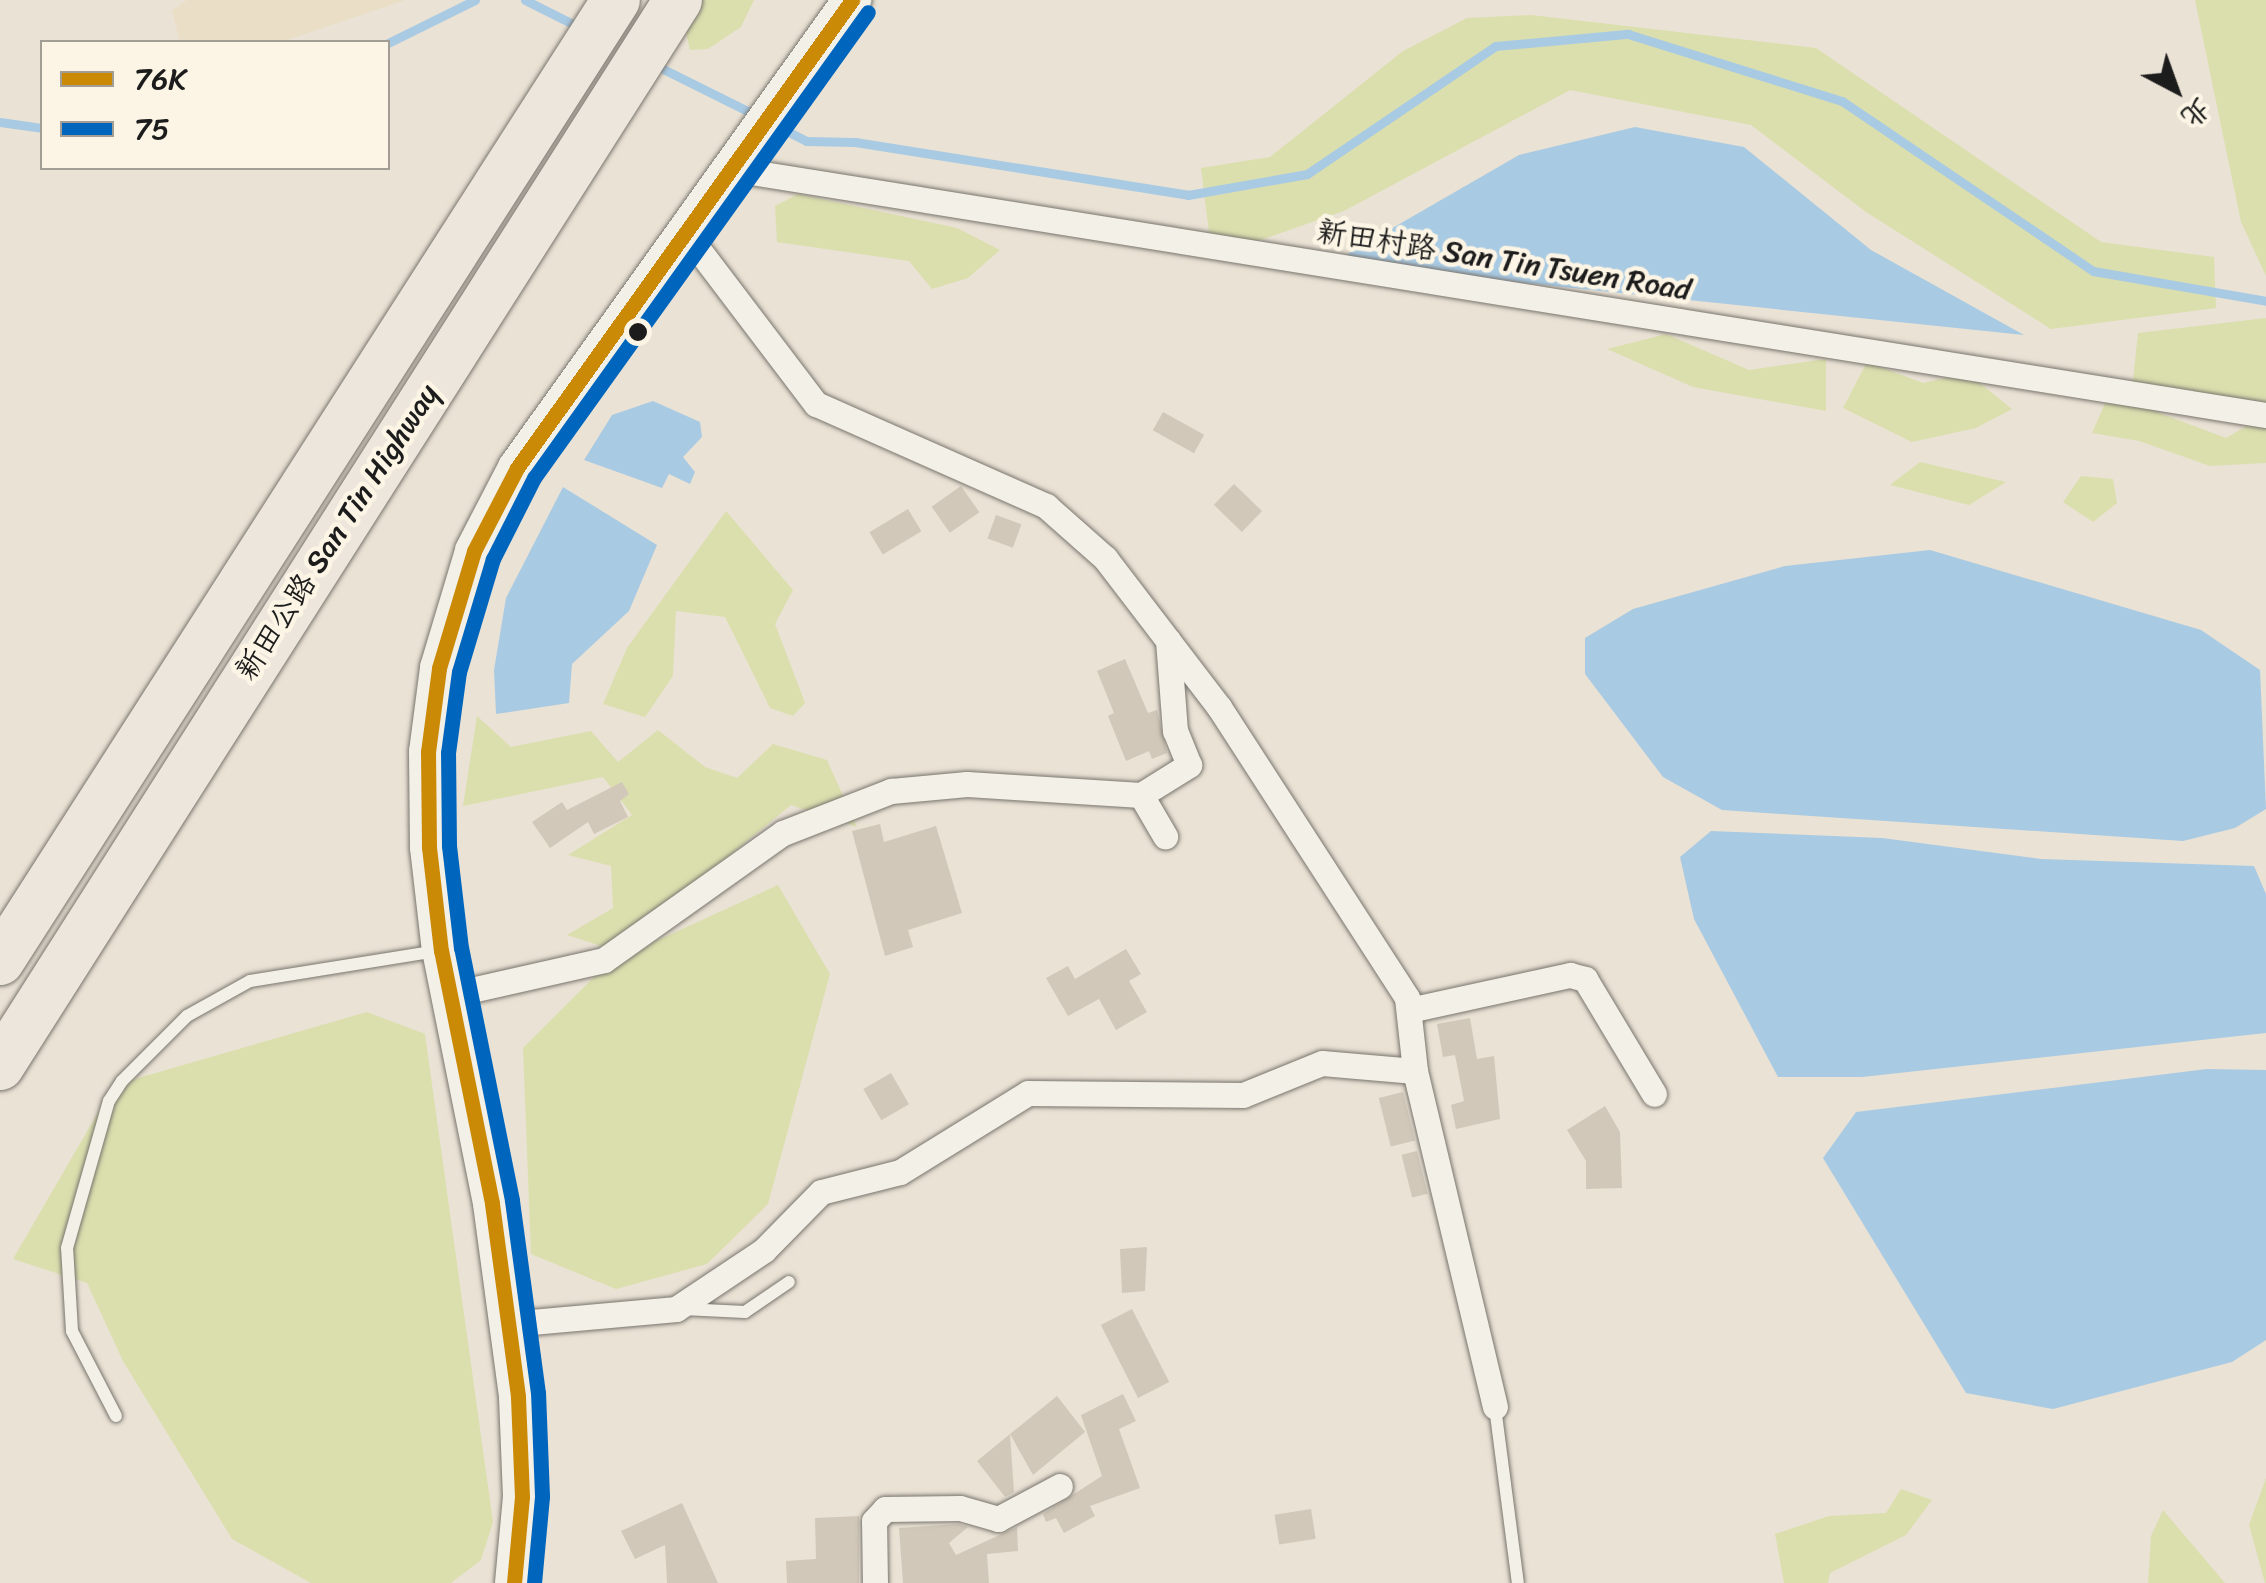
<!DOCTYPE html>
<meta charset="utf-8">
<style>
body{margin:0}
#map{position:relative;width:2266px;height:1583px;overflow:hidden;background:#eae2d4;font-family:Sriracha,"LXGW WenKai TC",sans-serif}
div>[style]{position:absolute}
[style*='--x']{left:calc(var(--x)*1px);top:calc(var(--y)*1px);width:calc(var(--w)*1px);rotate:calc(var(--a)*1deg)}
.built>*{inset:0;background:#ebdec6}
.green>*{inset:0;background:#dbdfae}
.water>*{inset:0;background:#a9cae3}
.stream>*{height:9px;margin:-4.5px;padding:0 4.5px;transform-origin:4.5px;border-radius:4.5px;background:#a9cae3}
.building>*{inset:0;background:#d1c8b9;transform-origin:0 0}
.roads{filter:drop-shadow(0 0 2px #79756f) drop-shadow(0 0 2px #79756f)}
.service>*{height:12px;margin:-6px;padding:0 6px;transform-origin:6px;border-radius:6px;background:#f3f0e8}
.minor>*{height:25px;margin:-12.5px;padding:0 12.5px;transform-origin:12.5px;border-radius:12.5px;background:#f3f0e8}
.secondary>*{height:38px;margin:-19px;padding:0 19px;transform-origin:19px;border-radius:19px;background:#f3f0e8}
.motorway>*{height:48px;margin:-24px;padding:0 24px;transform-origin:24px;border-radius:24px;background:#ece6dc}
.bus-1>*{height:15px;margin:-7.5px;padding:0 7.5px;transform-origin:7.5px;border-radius:7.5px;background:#cb8a06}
.bus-2>*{height:15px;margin:-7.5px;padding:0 7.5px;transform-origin:7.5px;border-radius:7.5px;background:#0065bd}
.dots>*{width:28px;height:28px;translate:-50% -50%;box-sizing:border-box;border:5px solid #fcf5e5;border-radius:50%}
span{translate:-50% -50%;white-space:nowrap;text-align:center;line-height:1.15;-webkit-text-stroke:9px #fcf5e5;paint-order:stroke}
.street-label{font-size:30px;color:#1c1c1c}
.legend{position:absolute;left:40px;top:40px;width:350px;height:130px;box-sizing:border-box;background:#fcf5e5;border:2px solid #a29e95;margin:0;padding:12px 18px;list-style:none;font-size:30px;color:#1c1c1c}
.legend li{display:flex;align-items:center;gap:20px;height:50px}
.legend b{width:50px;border:2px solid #a29e95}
.north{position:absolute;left:2126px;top:40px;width:100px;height:100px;-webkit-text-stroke:8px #fcf5e5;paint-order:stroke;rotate:139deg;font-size:28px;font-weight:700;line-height:40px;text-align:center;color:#1c1c1c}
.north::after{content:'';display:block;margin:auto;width:35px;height:45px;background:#1c1c1c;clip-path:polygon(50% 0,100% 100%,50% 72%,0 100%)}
</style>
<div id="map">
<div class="built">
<div style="clip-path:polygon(187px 0,405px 0,281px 42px,180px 42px,172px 11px)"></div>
</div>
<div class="green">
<div style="clip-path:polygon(703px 0,754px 0,741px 27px,708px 49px,690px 50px,685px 28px)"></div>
<div style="clip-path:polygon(2195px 0,2266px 0,2266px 276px,2241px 222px)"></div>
<div style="clip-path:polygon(1531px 15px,1816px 48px,2101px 242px,2214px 257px,2216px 308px,2051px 329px,1866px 212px,1751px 125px,1570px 90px,1344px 211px,1212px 257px,1201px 168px,1270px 157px,1403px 51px,1467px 18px)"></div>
<div style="clip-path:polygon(798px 194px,957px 228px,1000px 250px,968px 278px,932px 289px,909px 261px,777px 242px,775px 206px)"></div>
<div style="clip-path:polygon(2266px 318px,2266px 411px,2132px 389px,2138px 333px)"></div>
<div style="clip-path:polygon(1666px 334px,1749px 370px,1826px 359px,1826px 411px,1693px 387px,1607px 349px)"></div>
<div style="clip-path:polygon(1867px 362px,1923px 383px,1967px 373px,2012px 409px,1976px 428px,1912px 442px,1843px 408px)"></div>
<div style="clip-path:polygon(2109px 394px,2226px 438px,2257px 420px,2266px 427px,2266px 463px,2210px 466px,2139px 441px,2092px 433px)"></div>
<div style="clip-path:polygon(1920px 462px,2006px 482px,1969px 505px,1890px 485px)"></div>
<div style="clip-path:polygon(2081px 476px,2113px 479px,2117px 503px,2093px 522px,2063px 502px)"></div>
<div style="clip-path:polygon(726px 511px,793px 590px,775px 624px,805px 703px,793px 716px,770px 708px,725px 617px,676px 611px,673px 676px,645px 717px,603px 704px,627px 648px)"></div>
<div style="clip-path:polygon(477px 716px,511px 747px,591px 731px,618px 762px,658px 730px,705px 767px,737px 778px,773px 744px,827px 760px,857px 827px,791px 805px,614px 950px,567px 935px,613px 908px,611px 866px,568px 855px,632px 815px,603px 777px,463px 806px)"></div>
<div style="clip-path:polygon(778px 885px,830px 974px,768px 1204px,707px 1264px,616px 1289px,531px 1254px,523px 1048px,608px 963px)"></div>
<div style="clip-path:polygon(367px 1012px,425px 1034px,493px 1522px,481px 1560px,451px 1583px,311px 1583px,232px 1539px,123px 1361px,87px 1283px,13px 1259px,114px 1085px)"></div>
<div style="clip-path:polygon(2266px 1478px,2266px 1583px,2265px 1583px,2249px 1525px)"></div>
<div style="clip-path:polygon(1901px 1489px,1932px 1500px,1906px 1535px,1830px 1573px,1828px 1583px,1784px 1583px,1775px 1534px,1829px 1516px,1886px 1513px)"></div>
<div style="clip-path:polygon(2163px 1510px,2225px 1583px,2148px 1583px,2151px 1536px)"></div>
</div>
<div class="water">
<div style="clip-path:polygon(1635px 127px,1744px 147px,1871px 250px,2024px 335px,1332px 263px,1519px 155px)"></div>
<div style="clip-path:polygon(653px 401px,700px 422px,702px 437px,683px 457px,695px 472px,690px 484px,669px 474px,662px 488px,584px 460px,612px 415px)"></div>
<div style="clip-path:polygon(563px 487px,657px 545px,629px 611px,572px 664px,569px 703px,496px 714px,494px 670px,506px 598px)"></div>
<div style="clip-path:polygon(1930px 550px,2201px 630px,2260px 670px,2266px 809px,2235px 828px,2183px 841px,1722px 810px,1663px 777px,1585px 674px,1585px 638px,1633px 609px,1785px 566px)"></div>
<div style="clip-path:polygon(1711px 831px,1882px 838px,2041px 859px,2254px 866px,2266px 894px,2266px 1033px,1862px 1077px,1778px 1077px,1694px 919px,1680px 857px)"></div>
<div style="clip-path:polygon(2207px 1069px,2266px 1070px,2266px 1340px,2232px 1362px,2053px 1409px,1966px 1393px,1823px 1158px,1856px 1112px)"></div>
</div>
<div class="stream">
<div style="--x:525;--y:0;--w:63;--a:26.6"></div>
<div style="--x:388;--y:43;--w:97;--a:-26.3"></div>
<div style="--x:653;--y:64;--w:119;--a:26.4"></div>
<div style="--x:0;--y:122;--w:42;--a:8.1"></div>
<div style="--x:773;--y:124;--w:37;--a:27"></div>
<div style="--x:806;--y:141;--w:49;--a:1.2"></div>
<div style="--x:855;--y:142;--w:337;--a:9"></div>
<div style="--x:1188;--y:195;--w:121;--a:-10"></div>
<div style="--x:1307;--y:174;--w:227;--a:-34.2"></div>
<div style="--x:1495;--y:46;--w:134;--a:-5.2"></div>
<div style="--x:1628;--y:34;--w:224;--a:17.4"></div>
<div style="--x:1842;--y:101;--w:303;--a:34.1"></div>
<div style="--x:2093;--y:271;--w:176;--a:9.8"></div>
</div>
<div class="building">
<div style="left:1163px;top:412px;width:47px;height:21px;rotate:29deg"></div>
<div style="left:1234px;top:484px;width:39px;height:29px;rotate:44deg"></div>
<div style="left:961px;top:486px;width:32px;height:36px;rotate:55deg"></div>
<div style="left:908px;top:509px;width:26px;height:45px;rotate:59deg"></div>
<div style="left:996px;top:515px;width:27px;height:25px;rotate:20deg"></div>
<div style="clip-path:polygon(1125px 659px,1148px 713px,1157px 710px,1167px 753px,1152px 759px,1149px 751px,1126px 761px,1108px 716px,1114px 713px,1097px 671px)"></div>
<div style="clip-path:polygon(622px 782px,629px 794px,620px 801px,628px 817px,594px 834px,588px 822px,550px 848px,532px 822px,562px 802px,567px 810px)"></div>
<div style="clip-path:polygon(880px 824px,884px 842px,936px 826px,962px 913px,908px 930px,913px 947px,885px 956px,852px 831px)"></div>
<div style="clip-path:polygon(1126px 949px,1141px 974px,1129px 981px,1147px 1012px,1116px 1030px,1099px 999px,1068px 1016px,1046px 978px,1068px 966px,1075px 979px)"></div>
<div style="clip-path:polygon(1470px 1018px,1477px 1059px,1494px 1056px,1500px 1119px,1456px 1129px,1451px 1105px,1464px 1101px,1455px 1055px,1443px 1057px,1437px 1024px)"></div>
<div style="left:891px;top:1073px;width:36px;height:32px;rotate:60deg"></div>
<div style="left:1403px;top:1092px;width:50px;height:25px;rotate:76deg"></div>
<div style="clip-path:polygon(1605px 1106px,1620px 1132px,1622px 1188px,1586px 1189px,1586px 1161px,1567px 1130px)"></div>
<div style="left:1417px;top:1151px;width:44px;height:16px;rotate:76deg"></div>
<div style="clip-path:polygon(1147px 1247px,1145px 1291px,1122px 1293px,1120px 1249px)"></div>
<div style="left:1132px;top:1309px;width:82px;height:35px;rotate:63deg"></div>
<div style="clip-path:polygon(1123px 1394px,1136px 1421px,1119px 1429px,1140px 1488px,1090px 1506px,1095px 1516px,1064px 1533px,1056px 1518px,1046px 1522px,1043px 1514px,1102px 1476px,1081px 1415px)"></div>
<div style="clip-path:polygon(1057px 1396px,1085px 1432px,1033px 1475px,1010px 1434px)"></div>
<div style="clip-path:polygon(1010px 1434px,1014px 1492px,1005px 1497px,977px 1461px)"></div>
<div style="clip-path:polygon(682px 1503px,718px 1583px,667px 1583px,665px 1545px,635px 1559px,621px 1531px)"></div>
<div style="left:1311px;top:1509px;width:30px;height:37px;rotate:81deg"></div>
<div style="clip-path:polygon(859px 1516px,859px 1583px,787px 1583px,786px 1561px,816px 1559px,815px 1518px)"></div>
<div style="clip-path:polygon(958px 1524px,968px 1527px,949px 1543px,956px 1555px,1017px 1527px,1018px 1551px,987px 1554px,989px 1583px,903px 1583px,899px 1528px)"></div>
</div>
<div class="roads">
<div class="service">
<div style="--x:683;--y:1309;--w:62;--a:2.8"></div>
<div style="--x:745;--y:1312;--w:53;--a:-34.3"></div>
<div style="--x:1495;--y:1407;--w:177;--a:82.6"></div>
<div style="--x:116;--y:1416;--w:96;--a:-117.4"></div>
<div style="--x:72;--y:1331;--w:83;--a:-93.4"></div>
<div style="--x:67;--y:1248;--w:153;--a:-74.1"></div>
<div style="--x:109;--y:1101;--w:24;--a:-57"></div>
<div style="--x:122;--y:1081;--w:92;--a:-45"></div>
<div style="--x:187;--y:1016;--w:72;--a:-29.1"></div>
<div style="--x:250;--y:981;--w:190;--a:-9.1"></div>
</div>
<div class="minor">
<div style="--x:732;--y:169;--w:1554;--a:9.11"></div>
<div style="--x:686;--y:233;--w:215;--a:52.8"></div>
<div style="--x:816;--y:404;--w:252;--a:23.9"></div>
<div style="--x:1046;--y:506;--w:79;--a:41.4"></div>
<div style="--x:1105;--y:558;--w:188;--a:52.6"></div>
<div style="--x:1219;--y:707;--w:346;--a:57.1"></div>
<div style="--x:1407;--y:998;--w:73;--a:83.7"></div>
<div style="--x:1415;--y:1071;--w:345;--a:76.6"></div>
<div style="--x:1141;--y:795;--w:57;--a:-32"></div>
<div style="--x:1189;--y:765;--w:37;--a:-112"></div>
<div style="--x:1175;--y:731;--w:91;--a:-94.4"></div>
<div style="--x:449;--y:995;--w:159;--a:-12.7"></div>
<div style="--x:604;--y:960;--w:219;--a:-35.4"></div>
<div style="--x:783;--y:833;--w:116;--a:-21.3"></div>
<div style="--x:891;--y:791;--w:76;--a:-5.3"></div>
<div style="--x:967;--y:784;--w:174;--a:3.6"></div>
<div style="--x:1141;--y:795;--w:48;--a:59.7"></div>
<div style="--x:1409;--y:1010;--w:165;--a:-12.3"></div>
<div style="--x:1570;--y:975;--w:16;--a:15"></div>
<div style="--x:1585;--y:979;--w:134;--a:59"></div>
<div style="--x:509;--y:1324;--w:168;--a:-5.1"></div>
<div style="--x:676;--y:1309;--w:106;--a:-33.8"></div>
<div style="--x:764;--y:1250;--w:81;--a:-45.5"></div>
<div style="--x:821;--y:1192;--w:81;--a:-14.2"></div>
<div style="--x:900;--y:1172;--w:150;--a:-31.7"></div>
<div style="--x:1028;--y:1093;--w:215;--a:0.5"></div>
<div style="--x:1243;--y:1095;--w:85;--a:-22.1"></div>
<div style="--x:1322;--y:1063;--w:93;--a:4.9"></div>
<div style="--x:875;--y:1583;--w:62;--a:-90.9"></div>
<div style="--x:874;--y:1521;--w:16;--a:-47"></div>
<div style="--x:885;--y:1509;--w:75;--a:-0.8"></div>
<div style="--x:960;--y:1508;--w:40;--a:16"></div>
<div style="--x:998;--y:1519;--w:70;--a:-28"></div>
</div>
<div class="secondary">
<div style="--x:514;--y:1583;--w:86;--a:-84.7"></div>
<div style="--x:522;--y:1497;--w:101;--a:-92.3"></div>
<div style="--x:518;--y:1396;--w:195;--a:-97.7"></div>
<div style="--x:492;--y:1203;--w:257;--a:-101.4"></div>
<div style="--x:441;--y:951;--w:105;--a:-96.6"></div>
<div style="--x:429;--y:847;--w:95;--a:-90.6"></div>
<div style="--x:428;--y:752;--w:85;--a:-82.5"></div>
<div style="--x:439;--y:668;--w:122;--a:-73.3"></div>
<div style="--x:474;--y:551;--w:93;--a:-62.6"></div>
<div style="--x:517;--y:468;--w:576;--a:-54.4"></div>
</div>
<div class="motorway">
<div style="--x:0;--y:961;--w:1141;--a:-57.34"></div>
<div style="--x:0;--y:1066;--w:1263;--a:-57.54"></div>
</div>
</div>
<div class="bus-1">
<div style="--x:514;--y:1583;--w:86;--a:-84.7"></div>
<div style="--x:522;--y:1497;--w:101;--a:-92.3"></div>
<div style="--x:518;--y:1396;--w:195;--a:-97.7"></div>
<div style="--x:492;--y:1203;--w:257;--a:-101.4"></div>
<div style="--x:441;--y:951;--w:105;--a:-96.6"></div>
<div style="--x:429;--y:847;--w:95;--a:-90.6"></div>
<div style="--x:428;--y:752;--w:85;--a:-82.5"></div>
<div style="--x:439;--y:668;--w:122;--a:-73.3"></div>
<div style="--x:474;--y:551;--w:93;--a:-62.6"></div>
<div style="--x:517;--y:468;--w:576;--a:-54.4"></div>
</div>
<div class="bus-2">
<div style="--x:534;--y:1583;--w:87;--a:-84.7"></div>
<div style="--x:542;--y:1496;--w:103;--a:-92.2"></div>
<div style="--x:538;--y:1393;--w:195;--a:-97.7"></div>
<div style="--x:512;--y:1200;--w:257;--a:-101.4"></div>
<div style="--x:461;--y:948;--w:103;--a:-96.7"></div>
<div style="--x:449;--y:846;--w:93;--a:-90.6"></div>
<div style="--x:448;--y:753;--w:82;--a:-82.3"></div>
<div style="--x:459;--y:672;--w:118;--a:-73.3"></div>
<div style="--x:493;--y:559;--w:91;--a:-63.2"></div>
<div style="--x:534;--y:478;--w:573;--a:-54.37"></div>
</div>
<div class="dots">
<div style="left:638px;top:332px;background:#1c1c1c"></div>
</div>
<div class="street-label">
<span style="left:1504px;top:260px;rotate:9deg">新田村路 San Tin Tsuen Road</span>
<span style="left:337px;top:532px;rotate:-57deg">新田公路 San Tin Highway</span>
</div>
<ul class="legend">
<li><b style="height:12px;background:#cb8a06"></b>76K</li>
<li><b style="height:12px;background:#0065bd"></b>75</li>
</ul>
<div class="north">北</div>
</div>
